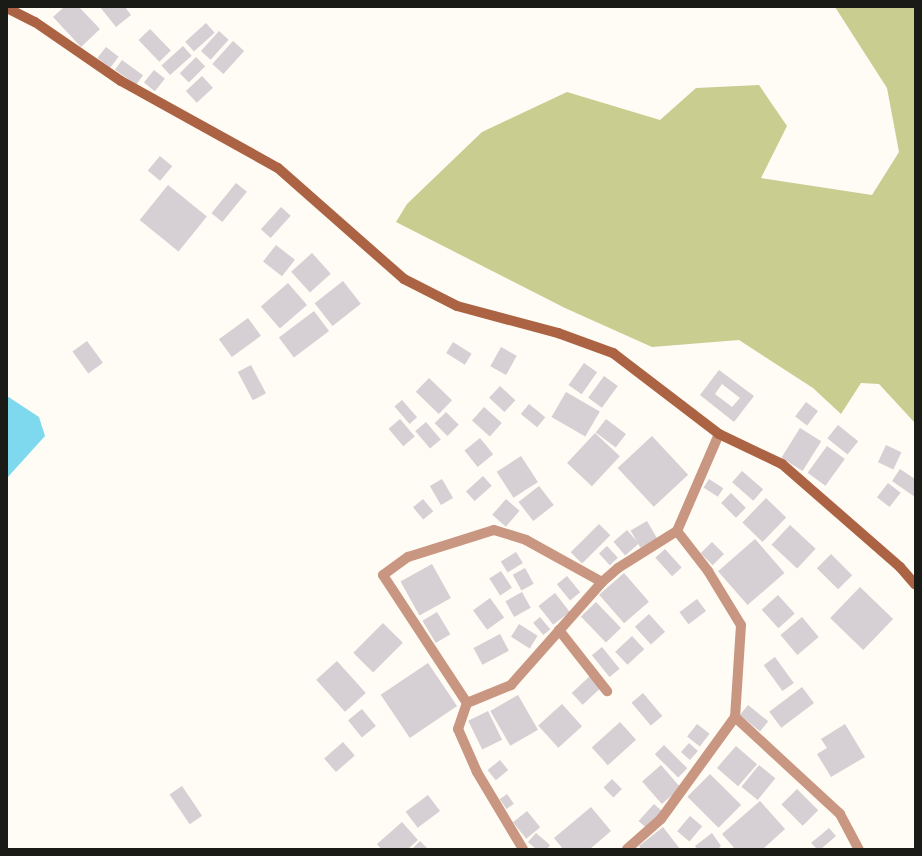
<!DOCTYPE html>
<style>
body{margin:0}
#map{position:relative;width:922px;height:856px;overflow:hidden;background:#fefcf4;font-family:Bitter,serif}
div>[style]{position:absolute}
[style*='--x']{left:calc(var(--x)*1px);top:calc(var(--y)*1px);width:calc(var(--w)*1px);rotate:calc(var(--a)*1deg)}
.green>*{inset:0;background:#c9cd90}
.water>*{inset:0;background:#7fd9ee}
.building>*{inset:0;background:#d6cfd4;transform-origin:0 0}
.street>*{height:10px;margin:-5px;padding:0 5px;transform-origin:5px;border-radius:5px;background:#c89681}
.secondary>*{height:10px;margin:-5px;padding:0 5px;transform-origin:5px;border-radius:5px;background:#ab6344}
span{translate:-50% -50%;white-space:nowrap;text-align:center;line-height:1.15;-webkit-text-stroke:4px #fff;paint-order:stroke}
.frame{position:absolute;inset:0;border:8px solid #1a1a17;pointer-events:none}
</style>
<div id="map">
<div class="green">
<div style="clip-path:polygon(835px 7px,915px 7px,915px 423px,879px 384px,861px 383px,841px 414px,813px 388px,739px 340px,652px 347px,565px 308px,396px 222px,407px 204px,482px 132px,567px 92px,660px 120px,696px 88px,759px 85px,787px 126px,761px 178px,872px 195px,899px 152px,887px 88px)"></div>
</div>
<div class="water">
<div style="clip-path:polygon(7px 396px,39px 417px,45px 436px,7px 478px)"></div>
</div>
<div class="building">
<div style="clip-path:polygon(64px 7px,79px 7px,100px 29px,81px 47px,53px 17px)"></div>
<div style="clip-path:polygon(100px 7px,125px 7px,131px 15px,116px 27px)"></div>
<div style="left:206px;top:23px;width:13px;height:28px;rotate:48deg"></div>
<div style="left:150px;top:29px;width:30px;height:16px;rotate:46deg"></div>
<div style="left:219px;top:31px;width:13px;height:27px;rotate:42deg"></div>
<div style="left:233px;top:41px;width:15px;height:31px;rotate:42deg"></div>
<div style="left:183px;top:46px;width:13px;height:29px;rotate:48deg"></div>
<div style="left:106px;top:47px;width:16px;height:14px;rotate:38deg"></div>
<div style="left:196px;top:57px;width:13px;height:23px;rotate:45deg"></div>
<div style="left:122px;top:60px;width:26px;height:12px;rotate:36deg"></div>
<div style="left:154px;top:70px;width:14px;height:16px;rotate:39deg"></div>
<div style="left:202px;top:76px;width:16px;height:22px;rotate:47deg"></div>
<div style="left:160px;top:156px;width:16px;height:19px;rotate:40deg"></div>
<div style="left:236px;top:183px;width:14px;height:39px;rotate:39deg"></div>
<div style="left:168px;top:185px;width:50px;height:45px;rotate:39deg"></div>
<div style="left:281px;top:207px;width:13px;height:30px;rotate:42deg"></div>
<div style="left:276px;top:245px;width:24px;height:21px;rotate:38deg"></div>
<div style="left:312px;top:253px;width:28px;height:28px;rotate:48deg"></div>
<div style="left:343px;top:281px;width:29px;height:36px;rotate:52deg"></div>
<div style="left:288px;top:283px;width:29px;height:36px;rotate:49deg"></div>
<div style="left:314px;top:311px;width:25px;height:44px;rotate:53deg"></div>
<div style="left:248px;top:318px;width:22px;height:36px;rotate:54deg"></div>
<div style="left:87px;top:341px;width:27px;height:18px;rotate:54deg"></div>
<div style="left:453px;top:342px;width:22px;height:13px;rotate:32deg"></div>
<div style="left:501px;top:347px;width:18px;height:22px;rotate:29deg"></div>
<div style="left:584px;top:363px;width:16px;height:27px;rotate:35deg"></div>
<div style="left:251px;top:365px;width:32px;height:15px;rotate:62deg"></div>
<div style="clip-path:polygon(evenodd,719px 370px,754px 396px,734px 422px,700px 395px,719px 370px,722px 384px,740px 398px,732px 407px,715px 394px,722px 384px)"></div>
<div style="left:604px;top:376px;width:17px;height:27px;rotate:36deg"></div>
<div style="left:429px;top:378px;width:32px;height:19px;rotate:44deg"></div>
<div style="left:500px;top:386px;width:21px;height:16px;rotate:43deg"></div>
<div style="left:566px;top:392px;width:39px;height:29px;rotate:30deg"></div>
<div style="left:402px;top:400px;width:23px;height:10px;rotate:49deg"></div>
<div style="left:806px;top:402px;width:15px;height:18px;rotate:37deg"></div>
<div style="left:529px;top:404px;width:21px;height:13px;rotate:39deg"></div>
<div style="left:484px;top:407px;width:24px;height:18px;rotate:42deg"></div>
<div style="left:446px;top:412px;width:18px;height:16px;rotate:45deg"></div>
<div style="left:400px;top:419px;width:23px;height:15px;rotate:50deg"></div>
<div style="left:606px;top:419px;width:25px;height:17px;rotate:37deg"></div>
<div style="left:426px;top:422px;width:23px;height:14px;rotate:50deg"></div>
<div style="left:838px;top:425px;width:26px;height:17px;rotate:39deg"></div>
<div style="left:800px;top:428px;width:25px;height:35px;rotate:32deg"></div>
<div style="left:595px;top:433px;width:34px;height:41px;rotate:43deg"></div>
<div style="left:652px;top:436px;width:53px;height:47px;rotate:47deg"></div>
<div style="left:480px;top:438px;width:21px;height:20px;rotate:51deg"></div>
<div style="left:886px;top:445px;width:17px;height:19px;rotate:25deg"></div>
<div style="left:827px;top:446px;width:22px;height:33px;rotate:36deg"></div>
<div style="left:521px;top:456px;width:31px;height:29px;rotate:57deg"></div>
<div style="clip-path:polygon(900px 469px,915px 479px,915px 497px,892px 481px)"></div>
<div style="left:742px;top:471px;width:28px;height:15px;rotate:41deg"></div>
<div style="left:483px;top:476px;width:13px;height:23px;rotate:48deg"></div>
<div style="left:442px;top:479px;width:22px;height:14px;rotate:60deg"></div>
<div style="left:709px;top:479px;width:17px;height:10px;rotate:33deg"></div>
<div style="left:888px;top:483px;width:16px;height:18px;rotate:38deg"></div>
<div style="left:539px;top:486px;width:24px;height:26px;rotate:52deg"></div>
<div style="left:731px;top:493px;width:21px;height:14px;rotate:45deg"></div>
<div style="left:766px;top:498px;width:28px;height:34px;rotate:44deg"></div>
<div style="left:423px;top:499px;width:16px;height:13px;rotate:50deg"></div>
<div style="left:506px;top:499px;width:18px;height:21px;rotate:41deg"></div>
<div style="left:647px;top:521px;width:20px;height:19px;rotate:60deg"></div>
<div style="left:599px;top:524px;width:16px;height:40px;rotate:45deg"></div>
<div style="left:790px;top:525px;width:35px;height:27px;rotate:43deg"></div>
<div style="left:627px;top:530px;width:18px;height:18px;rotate:49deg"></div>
<div style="left:755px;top:539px;width:45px;height:49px;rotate:49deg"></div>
<div style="left:712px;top:542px;width:17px;height:16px;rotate:45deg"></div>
<div style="left:607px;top:546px;width:16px;height:11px;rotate:47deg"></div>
<div style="left:665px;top:549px;width:25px;height:13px;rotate:48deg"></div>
<div style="left:516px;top:552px;width:13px;height:18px;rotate:58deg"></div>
<div style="left:831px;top:554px;width:30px;height:20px;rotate:45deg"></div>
<div style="left:432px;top:564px;width:39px;height:36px;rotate:61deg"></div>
<div style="left:525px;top:568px;width:18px;height:14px;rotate:61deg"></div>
<div style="left:501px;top:571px;width:20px;height:14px;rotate:57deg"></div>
<div style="left:624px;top:573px;width:38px;height:33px;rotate:49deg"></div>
<div style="left:567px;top:576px;width:21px;height:13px;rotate:51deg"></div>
<div style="left:860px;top:587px;width:46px;height:43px;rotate:44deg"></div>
<div style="left:522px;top:592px;width:18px;height:19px;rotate:61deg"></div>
<div style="left:555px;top:593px;width:24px;height:21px;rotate:52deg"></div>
<div style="left:778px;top:595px;width:25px;height:22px;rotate:48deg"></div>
<div style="left:490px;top:598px;width:24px;height:21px;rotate:54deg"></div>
<div style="left:697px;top:599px;width:15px;height:22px;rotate:53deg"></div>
<div style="left:596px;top:602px;width:36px;height:21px;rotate:46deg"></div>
<div style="left:437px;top:612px;width:26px;height:17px;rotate:59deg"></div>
<div style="left:649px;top:614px;width:24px;height:19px;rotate:48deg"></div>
<div style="left:540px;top:617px;width:16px;height:9px;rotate:50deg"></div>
<div style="left:802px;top:617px;width:26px;height:28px;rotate:50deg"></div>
<div style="left:383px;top:623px;width:28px;height:42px;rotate:45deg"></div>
<div style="left:519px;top:624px;width:22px;height:15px;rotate:32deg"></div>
<div style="left:500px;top:634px;width:19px;height:30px;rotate:62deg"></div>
<div style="left:632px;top:636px;width:18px;height:23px;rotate:47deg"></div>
<div style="left:602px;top:647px;width:28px;height:13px;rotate:51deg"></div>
<div style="left:775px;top:657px;width:32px;height:14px;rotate:54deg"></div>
<div style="left:337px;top:661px;width:43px;height:28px;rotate:48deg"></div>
<div style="left:428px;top:663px;width:52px;height:57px;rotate:56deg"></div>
<div style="left:590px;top:676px;width:16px;height:25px;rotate:47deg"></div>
<div style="left:802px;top:687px;width:20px;height:41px;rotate:53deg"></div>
<div style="left:643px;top:693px;width:30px;height:15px;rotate:50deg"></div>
<div style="left:518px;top:695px;width:40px;height:32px;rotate:60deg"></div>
<div style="left:562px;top:704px;width:30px;height:32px;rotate:48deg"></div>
<div style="left:748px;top:705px;width:26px;height:13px;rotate:39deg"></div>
<div style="left:362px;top:709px;width:22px;height:18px;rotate:51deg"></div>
<div style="left:488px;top:711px;width:32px;height:22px;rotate:64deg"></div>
<div style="left:620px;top:722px;width:24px;height:38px;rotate:48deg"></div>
<div style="left:697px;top:724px;width:16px;height:16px;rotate:38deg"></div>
<div style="clip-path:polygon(845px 724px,865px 757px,831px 777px,817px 754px,827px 748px,821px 739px)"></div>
<div style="left:343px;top:742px;width:18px;height:25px;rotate:49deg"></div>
<div style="left:689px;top:743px;width:12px;height:12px;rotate:42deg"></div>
<div style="left:664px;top:745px;width:33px;height:13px;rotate:45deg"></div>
<div style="left:736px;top:746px;width:28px;height:29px;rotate:41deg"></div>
<div style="left:500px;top:760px;width:13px;height:16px;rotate:51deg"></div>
<div style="left:661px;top:765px;width:30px;height:25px;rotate:49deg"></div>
<div style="left:759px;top:765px;width:21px;height:28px;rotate:39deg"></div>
<div style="left:710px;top:774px;width:44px;height:32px;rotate:45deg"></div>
<div style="left:612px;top:779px;width:14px;height:12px;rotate:45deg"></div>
<div style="left:182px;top:786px;width:36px;height:15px;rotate:56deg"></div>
<div style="left:797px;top:789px;width:30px;height:22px;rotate:45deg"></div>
<div style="left:507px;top:794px;width:12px;height:9px;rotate:55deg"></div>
<div style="left:428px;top:795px;width:20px;height:28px;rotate:53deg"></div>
<div style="clip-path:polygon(760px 801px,785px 829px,763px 849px,735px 849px,722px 834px)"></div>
<div style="left:654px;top:804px;width:12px;height:23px;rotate:42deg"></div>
<div style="clip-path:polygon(591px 807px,611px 831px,590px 849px,563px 849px,554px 838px)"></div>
<div style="left:527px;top:811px;width:21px;height:18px;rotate:51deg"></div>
<div style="left:690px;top:816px;width:16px;height:20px;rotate:40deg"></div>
<div style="clip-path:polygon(402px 822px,418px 840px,408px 849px,381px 849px,377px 844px)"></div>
<div style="clip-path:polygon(663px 827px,680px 849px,641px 849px,639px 846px)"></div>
<div style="clip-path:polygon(829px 828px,836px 836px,821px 849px,817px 849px,811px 843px)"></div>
<div style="clip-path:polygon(536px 833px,550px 845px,547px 849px,536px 849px,528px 842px)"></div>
<div style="clip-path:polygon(712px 833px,721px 846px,718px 849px,697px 849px,695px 846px)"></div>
<div style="clip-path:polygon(420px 841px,428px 849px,412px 849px)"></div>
</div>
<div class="street">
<div style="--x:719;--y:434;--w:106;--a:113.4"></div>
<div style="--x:677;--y:531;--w:51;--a:52.2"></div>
<div style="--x:708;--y:571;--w:63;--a:58.6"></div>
<div style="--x:741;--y:625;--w:92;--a:93.7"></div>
<div style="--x:735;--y:717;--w:143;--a:42.7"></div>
<div style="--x:840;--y:814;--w:40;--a:62"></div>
<div style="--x:559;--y:630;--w:78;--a:51.8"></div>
<div style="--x:467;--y:703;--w:153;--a:-123.3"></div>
<div style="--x:383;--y:575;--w:31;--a:-36"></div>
<div style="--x:408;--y:557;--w:90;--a:-17.4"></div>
<div style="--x:494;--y:530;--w:34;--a:17"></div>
<div style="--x:526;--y:540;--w:87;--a:28.9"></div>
<div style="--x:523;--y:849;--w:90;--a:-120.9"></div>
<div style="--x:477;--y:772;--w:47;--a:-113.8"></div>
<div style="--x:458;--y:729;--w:28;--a:-71"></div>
<div style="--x:467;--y:703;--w:48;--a:-22.2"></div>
<div style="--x:511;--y:685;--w:137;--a:-48.5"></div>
<div style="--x:602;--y:582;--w:21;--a:-41"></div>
<div style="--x:618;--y:568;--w:70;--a:-32.1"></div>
<div style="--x:627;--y:849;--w:45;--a:-41.4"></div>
<div style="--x:661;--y:819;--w:126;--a:-54"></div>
</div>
<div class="secondary">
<div style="--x:7;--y:8;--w:31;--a:27"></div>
<div style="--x:35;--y:22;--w:104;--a:34.5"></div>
<div style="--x:121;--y:81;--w:179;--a:29"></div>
<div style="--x:278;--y:168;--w:168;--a:41.4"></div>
<div style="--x:404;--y:279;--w:59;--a:27"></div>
<div style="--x:457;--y:306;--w:105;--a:15"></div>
<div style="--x:558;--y:333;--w:59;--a:20"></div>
<div style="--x:613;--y:353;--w:133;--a:37.4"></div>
<div style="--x:719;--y:434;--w:70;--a:25.5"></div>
<div style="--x:782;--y:464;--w:157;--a:41.1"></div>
<div style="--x:900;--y:567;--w:23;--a:49"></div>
</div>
<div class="frame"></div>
</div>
